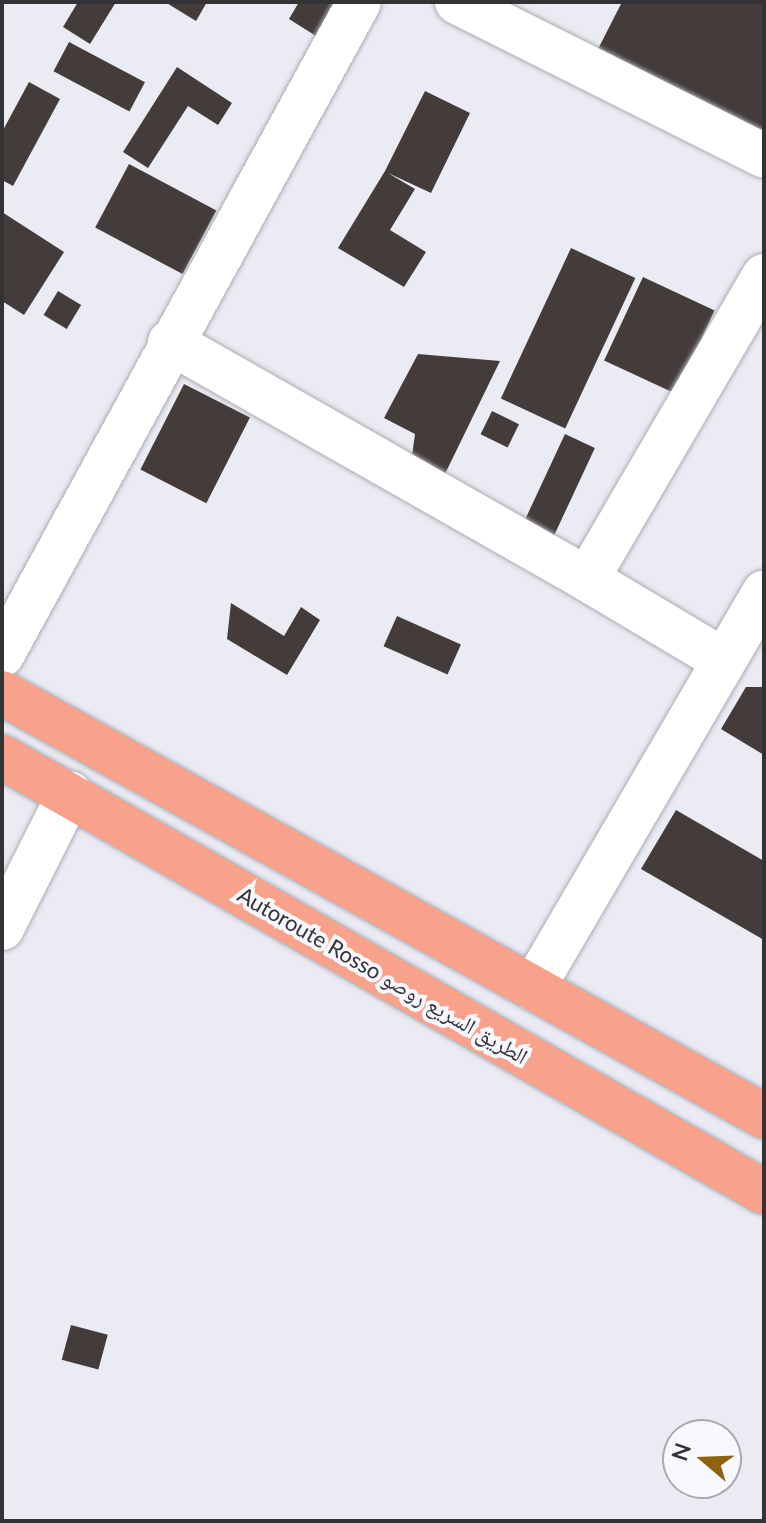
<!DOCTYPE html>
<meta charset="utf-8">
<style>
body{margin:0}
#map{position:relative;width:766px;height:1523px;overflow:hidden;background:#eaebf3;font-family:Lato,"Noto Naskh Arabic",sans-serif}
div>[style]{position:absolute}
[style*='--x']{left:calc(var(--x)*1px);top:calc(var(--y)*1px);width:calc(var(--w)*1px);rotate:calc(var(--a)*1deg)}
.building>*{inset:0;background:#443c3b;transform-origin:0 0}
.roads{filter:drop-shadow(0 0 2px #acacb4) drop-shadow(0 0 2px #acacb4)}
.minor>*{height:44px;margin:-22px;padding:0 22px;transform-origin:22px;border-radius:22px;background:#fff}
.highway>*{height:44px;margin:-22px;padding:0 22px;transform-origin:22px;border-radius:22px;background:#f8a28b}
span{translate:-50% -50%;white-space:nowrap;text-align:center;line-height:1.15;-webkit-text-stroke:8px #f8f8ff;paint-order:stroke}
.street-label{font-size:22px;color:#333336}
.frame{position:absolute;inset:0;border:4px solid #333336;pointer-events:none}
.north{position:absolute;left:662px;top:1419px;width:80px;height:80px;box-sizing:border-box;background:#f8f8ff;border:2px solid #a9a9af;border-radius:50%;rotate:289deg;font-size:22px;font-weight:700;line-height:32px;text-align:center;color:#333336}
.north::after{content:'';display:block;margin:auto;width:28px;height:36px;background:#91620e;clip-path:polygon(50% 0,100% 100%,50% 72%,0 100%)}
</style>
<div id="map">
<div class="building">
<div style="clip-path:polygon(78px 2px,116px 2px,90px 44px,63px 27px)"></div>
<div style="clip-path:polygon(165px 2px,207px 2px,196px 21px)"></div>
<div style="clip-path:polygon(299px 2px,338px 2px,316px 36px,289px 19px)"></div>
<div style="clip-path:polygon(622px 2px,764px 2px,764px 139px,597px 51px)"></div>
<div style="left:69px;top:42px;width:86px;height:33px;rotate:28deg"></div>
<div style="clip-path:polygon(177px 67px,232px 103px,218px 125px,188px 106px,148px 168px,123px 152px)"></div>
<div style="clip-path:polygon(29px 82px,60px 99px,13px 186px,2px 180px,2px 132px)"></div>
<div style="clip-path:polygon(425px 91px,470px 113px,431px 193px,388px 173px,415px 189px,390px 230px,426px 252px,404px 287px,338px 248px,385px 171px)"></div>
<div style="left:129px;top:164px;width:99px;height:72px;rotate:28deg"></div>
<div style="clip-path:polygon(2px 212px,64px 252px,24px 315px,2px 301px)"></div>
<div style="left:571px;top:248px;width:71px;height:166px;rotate:25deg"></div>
<div style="left:643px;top:277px;width:79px;height:92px;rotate:25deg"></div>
<div style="left:58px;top:291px;width:27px;height:28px;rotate:31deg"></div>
<div style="clip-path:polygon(418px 354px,500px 361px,443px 478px,411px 463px,415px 434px,384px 418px)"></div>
<div style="left:184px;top:384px;width:74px;height:96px;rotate:27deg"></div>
<div style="left:492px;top:411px;width:30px;height:26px;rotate:26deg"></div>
<div style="left:565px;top:434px;width:33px;height:97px;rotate:25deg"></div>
<div style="clip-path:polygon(231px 603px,284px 636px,301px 607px,320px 620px,287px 675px,227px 639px)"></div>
<div style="left:397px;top:616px;width:70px;height:33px;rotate:24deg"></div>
<div style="clip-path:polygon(746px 687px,764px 687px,764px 755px,721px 729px)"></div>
<div style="clip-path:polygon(676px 810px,764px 861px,764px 940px,641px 869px)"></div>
<div style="left:71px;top:1325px;width:38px;height:36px;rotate:15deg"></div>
</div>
<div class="roads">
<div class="minor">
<div style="--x:457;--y:2;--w:343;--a:26.6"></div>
<div style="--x:170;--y:342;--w:480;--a:29.6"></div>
<div style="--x:587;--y:579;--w:351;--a:-59.7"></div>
<div style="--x:587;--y:579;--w:156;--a:30.8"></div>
<div style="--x:2;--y:655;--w:744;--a:-61.33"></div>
<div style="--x:2;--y:928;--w:151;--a:-63.3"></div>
<div style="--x:533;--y:988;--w:458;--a:-59.7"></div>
</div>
<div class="highway">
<div style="--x:2;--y:693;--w:872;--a:29.04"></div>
<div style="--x:2;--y:757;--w:877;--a:29.72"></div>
</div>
</div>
<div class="street-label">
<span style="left:383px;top:975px;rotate:30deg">Autoroute Rosso الطريق السريع روصو</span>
</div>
<div class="frame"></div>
<div class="north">N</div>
</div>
